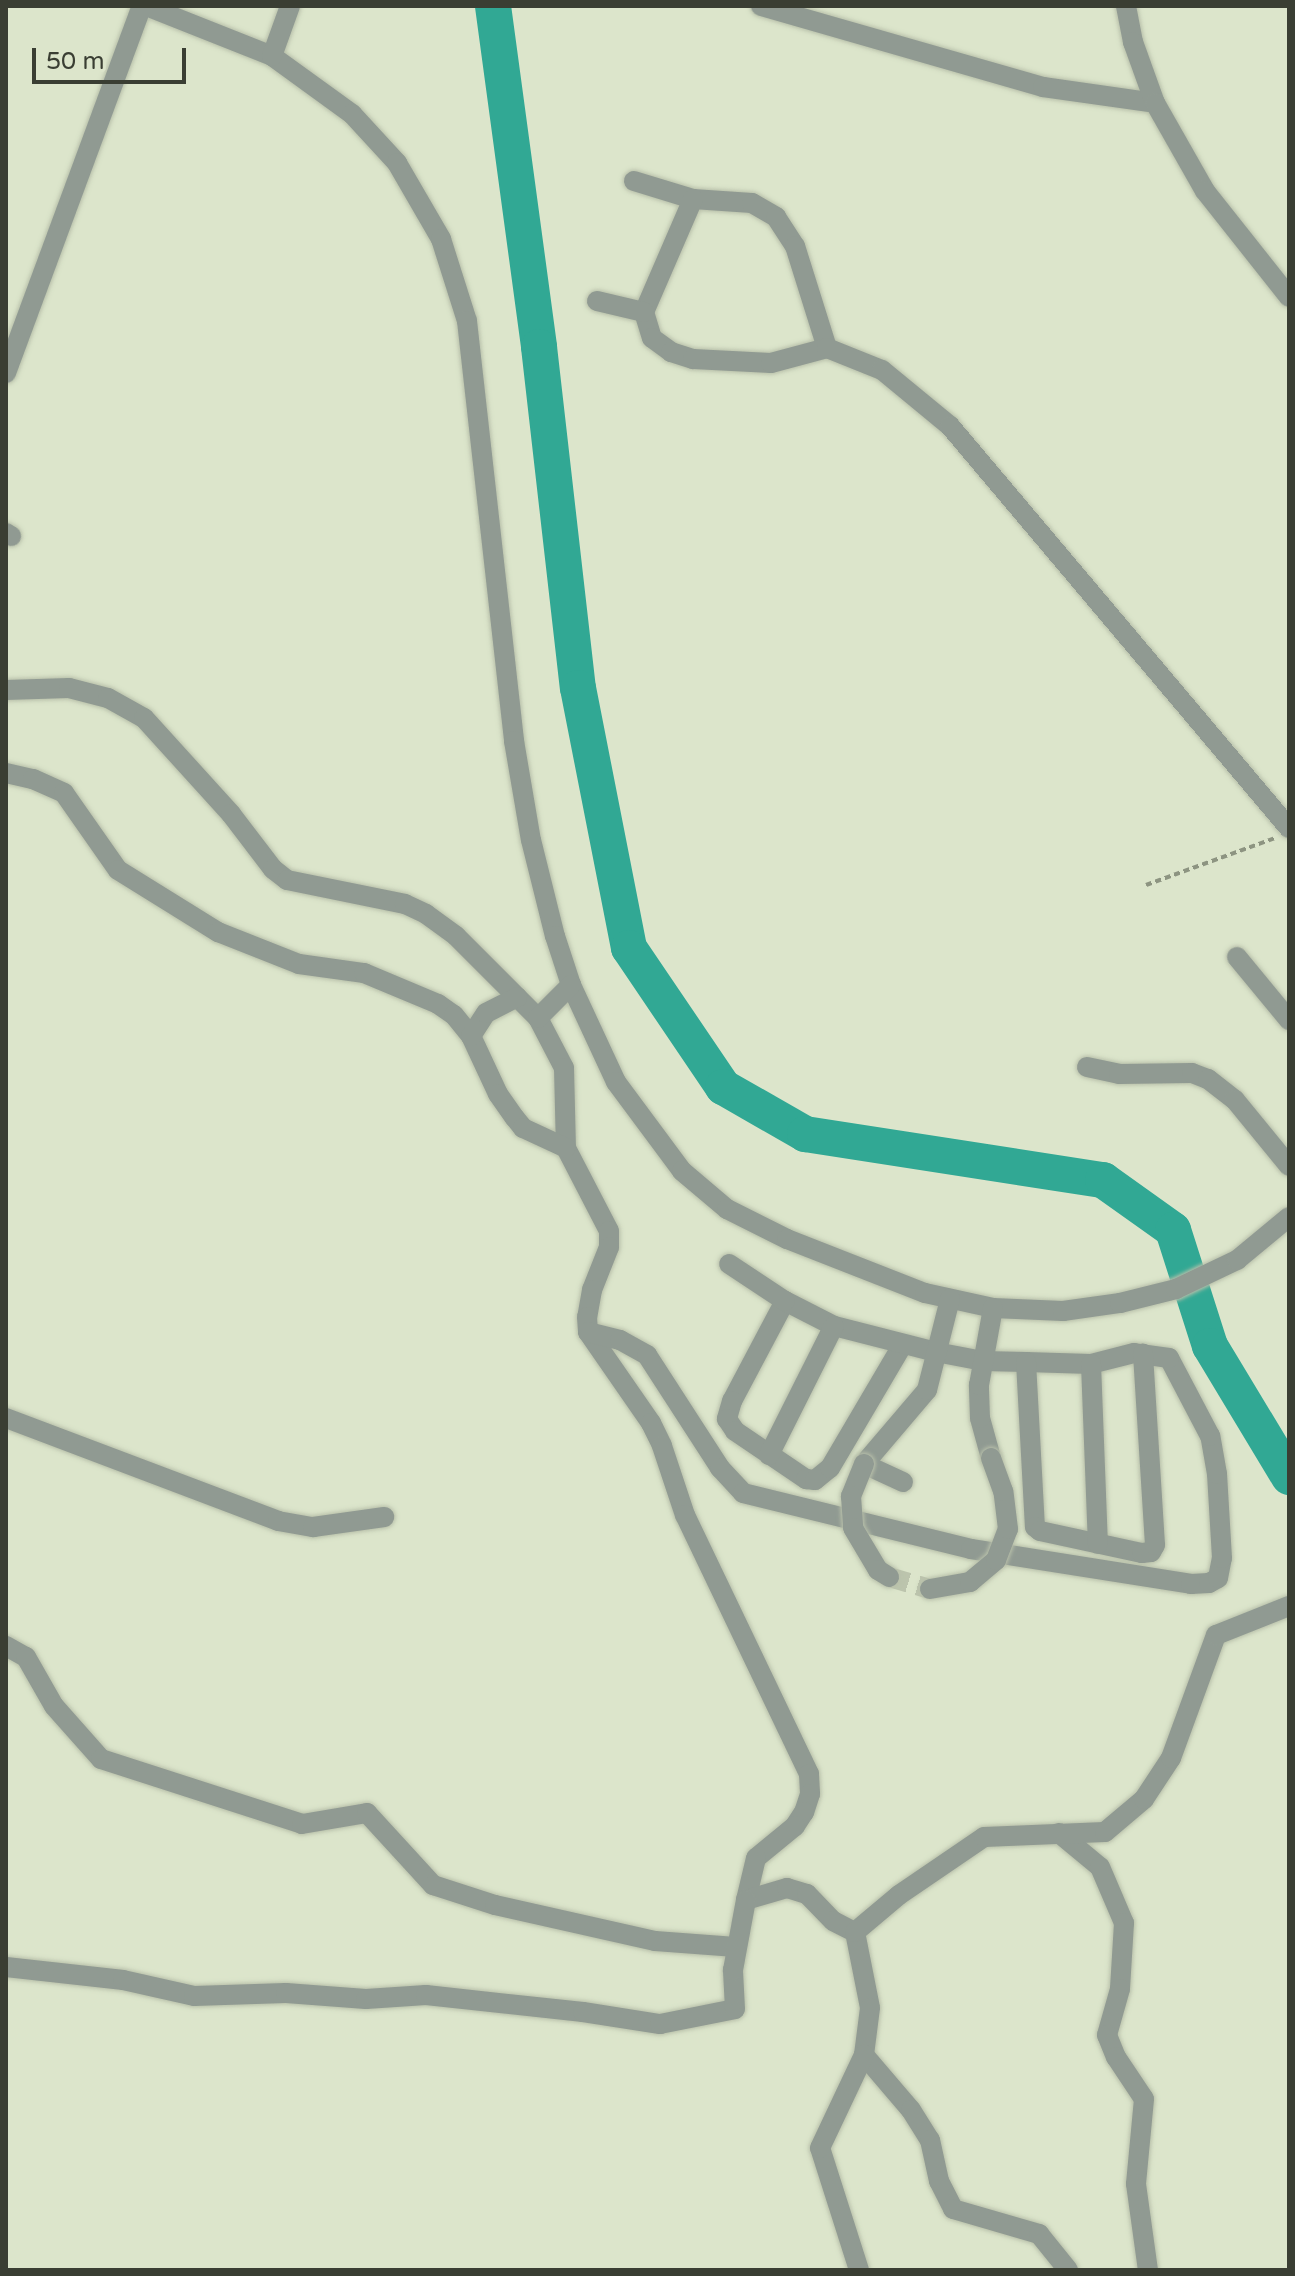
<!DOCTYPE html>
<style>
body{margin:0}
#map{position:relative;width:1295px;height:2276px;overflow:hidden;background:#dce5cb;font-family:"Varela Round",sans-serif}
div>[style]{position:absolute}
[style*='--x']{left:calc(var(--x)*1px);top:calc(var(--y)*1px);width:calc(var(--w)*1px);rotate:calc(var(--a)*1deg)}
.river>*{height:36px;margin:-18px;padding:0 18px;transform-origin:18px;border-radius:18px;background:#31a894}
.minor-tunnel>*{height:20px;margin-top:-10px;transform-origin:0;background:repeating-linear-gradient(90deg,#bcc4ad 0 20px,transparent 0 30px)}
.path>*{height:4px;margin-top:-2px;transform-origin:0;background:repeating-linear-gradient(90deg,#8d9481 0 6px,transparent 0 10px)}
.roads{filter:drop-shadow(0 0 2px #b8c0aa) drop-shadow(0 0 2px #b8c0aa)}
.minor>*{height:20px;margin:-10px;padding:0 10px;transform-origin:10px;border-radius:10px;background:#909a92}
.bridges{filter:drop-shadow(0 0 2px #b8c0aa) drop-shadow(0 0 2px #b8c0aa)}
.minor-bridge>*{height:20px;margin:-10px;padding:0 10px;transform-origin:10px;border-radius:10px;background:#909a92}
span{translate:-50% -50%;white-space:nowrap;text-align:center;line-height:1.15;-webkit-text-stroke:8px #dce5cb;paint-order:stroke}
.frame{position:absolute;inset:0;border:8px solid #3a3e33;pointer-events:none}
.scale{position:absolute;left:32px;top:48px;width:154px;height:36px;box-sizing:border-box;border:4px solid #3a3e33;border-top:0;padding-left:10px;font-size:24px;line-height:28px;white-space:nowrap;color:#3a3e33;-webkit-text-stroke:6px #dce5cb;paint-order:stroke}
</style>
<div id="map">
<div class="river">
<div style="--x:493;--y:6;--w:344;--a:82.3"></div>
<div style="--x:539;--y:347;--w:343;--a:83.5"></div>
<div style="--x:578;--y:688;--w:265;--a:78.9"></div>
<div style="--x:629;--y:948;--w:168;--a:55.9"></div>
<div style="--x:723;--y:1087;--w:95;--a:29.8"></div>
<div style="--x:805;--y:1134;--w:302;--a:8.8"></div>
<div style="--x:1103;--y:1180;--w:86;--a:35.5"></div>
<div style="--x:1173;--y:1230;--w:122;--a:72.3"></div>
<div style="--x:1210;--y:1346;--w:153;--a:58.9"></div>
</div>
<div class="minor-tunnel">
<div style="--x:889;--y:1577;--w:43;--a:16.3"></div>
</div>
<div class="path">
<div style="--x:1146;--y:885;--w:137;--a:-20"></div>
</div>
<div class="roads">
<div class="minor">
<div style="--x:146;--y:6;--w:136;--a:21.6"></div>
<div style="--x:272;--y:56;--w:99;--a:35.9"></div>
<div style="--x:352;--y:114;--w:67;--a:47.4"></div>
<div style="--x:397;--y:163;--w:88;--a:59.9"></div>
<div style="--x:441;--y:239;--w:86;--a:72.4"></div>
<div style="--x:467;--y:321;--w:423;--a:83.6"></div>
<div style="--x:514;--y:741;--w:100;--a:80.3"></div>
<div style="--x:531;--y:840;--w:99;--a:76"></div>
<div style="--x:555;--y:936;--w:52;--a:71.9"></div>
<div style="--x:571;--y:985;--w:107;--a:65.1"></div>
<div style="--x:616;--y:1082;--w:111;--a:53.4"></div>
<div style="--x:682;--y:1171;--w:59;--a:40.2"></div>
<div style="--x:727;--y:1209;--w:67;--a:26.6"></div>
<div style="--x:787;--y:1239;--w:148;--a:21.4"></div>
<div style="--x:925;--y:1293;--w:70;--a:12.4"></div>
<div style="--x:993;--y:1308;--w:70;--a:2.5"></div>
<div style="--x:1063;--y:1311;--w:58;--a:-8"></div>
<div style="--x:1120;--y:1303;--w:58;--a:-14"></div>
<div style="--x:1176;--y:1289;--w:68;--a:-25.4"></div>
<div style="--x:1237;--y:1260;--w:67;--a:-39.6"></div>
<div style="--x:761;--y:6;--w:293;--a:16"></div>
<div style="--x:1043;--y:87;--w:113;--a:8.1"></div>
<div style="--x:1126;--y:6;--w:37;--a:79"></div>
<div style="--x:1133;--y:42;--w:65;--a:70.2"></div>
<div style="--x:1155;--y:103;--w:101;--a:60.4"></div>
<div style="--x:1205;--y:191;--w:135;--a:51.6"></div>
<div style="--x:272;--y:56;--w:53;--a:-70.2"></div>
<div style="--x:634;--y:181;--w:62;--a:17"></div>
<div style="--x:693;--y:199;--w:59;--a:3.9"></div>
<div style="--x:752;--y:203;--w:28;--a:30"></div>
<div style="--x:776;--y:217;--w:35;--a:57"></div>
<div style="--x:795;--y:246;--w:107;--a:72.6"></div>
<div style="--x:693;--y:199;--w:123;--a:113.4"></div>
<div style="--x:644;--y:312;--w:27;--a:73"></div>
<div style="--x:652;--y:338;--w:24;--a:36"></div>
<div style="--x:671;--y:352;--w:23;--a:18"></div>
<div style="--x:693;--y:359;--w:78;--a:2.9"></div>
<div style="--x:771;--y:363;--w:58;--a:-15"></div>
<div style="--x:827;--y:348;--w:59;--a:21.8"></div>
<div style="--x:882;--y:370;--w:88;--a:39.5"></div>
<div style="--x:950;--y:426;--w:526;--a:49.86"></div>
<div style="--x:597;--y:301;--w:48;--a:13.2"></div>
<div style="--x:6;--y:373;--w:391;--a:-69.7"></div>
<div style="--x:6;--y:533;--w:6;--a:31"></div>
<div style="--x:6;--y:690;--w:63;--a:-1.8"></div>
<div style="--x:69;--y:688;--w:40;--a:14.4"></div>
<div style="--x:108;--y:698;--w:41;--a:29.1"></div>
<div style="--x:144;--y:718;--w:130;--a:47.8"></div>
<div style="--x:231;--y:814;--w:69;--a:52.6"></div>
<div style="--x:273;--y:869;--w:18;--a:38"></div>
<div style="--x:287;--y:880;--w:120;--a:11.5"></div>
<div style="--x:405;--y:904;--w:23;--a:25"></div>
<div style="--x:426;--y:914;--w:37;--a:36"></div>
<div style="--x:456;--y:936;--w:116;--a:45"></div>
<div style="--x:538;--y:1018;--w:56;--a:62.5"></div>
<div style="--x:564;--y:1068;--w:80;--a:88.6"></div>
<div style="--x:566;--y:1148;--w:93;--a:62.6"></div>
<div style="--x:609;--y:1231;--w:16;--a:90"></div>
<div style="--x:609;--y:1247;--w:46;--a:111.6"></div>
<div style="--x:592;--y:1290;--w:27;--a:100"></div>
<div style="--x:587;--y:1317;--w:15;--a:86"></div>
<div style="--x:588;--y:1332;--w:111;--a:55.3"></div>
<div style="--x:651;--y:1423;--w:25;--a:64"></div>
<div style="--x:662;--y:1446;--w:73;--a:71.6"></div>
<div style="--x:685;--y:1515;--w:287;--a:64.4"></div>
<div style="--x:809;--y:1774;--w:20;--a:87"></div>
<div style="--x:810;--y:1794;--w:19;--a:108"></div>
<div style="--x:804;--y:1812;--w:17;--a:123"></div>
<div style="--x:795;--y:1826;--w:50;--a:140.6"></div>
<div style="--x:756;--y:1858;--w:43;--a:103.4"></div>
<div style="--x:746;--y:1900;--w:43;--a:-16.3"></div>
<div style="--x:787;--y:1888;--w:21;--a:17"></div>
<div style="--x:807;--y:1894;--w:37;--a:46"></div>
<div style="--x:833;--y:1921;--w:25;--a:27"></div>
<div style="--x:855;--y:1932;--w:77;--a:78.8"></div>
<div style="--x:870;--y:2008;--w:47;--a:97.3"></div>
<div style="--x:864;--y:2055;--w:72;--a:49.5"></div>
<div style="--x:911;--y:2110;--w:36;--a:58"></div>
<div style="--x:930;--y:2140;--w:42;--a:77.6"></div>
<div style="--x:939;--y:2181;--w:31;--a:63"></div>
<div style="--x:953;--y:2209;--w:90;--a:16.2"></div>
<div style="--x:1039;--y:2234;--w:46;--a:51.1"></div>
<div style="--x:6;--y:773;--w:28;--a:13"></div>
<div style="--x:33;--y:779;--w:34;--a:24"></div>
<div style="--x:64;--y:793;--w:94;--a:55"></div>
<div style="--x:118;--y:870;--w:118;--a:31.8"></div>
<div style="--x:218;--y:932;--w:87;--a:21.6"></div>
<div style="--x:299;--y:964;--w:66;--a:7.9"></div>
<div style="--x:364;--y:973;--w:80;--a:22.7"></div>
<div style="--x:438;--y:1004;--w:19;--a:35"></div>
<div style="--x:454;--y:1015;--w:27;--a:51"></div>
<div style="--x:471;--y:1036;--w:64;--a:65"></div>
<div style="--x:498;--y:1094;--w:29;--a:55"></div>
<div style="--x:515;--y:1118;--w:13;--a:51"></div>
<div style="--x:523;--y:1128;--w:47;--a:24.9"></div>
<div style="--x:1237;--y:957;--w:82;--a:50.5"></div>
<div style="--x:538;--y:1018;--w:47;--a:-45"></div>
<div style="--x:471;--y:1036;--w:27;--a:-57"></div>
<div style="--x:486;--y:1013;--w:35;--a:-27"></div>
<div style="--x:1087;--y:1067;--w:33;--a:12"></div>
<div style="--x:1119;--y:1074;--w:73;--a:-0.8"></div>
<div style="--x:1192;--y:1073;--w:17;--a:21"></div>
<div style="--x:1208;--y:1079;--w:34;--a:38"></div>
<div style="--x:1235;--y:1100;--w:85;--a:50.7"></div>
<div style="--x:785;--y:1301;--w:113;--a:117.9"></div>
<div style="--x:732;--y:1401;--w:19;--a:106"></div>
<div style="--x:727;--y:1419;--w:14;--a:56"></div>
<div style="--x:735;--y:1431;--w:86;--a:34.1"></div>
<div style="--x:806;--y:1479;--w:9;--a:6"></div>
<div style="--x:815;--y:1480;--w:19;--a:-39"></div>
<div style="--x:830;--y:1468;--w:144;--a:-59.5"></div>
<div style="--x:588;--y:1332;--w:33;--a:14"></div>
<div style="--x:620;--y:1340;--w:31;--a:29"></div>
<div style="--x:647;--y:1355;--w:135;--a:57.1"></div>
<div style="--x:720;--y:1468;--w:34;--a:47"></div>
<div style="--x:743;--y:1493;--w:235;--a:13.8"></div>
<div style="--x:971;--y:1549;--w:223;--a:9"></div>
<div style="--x:1191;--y:1584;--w:18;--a:-3"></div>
<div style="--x:1209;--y:1583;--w:10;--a:-29"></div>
<div style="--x:1218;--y:1578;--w:20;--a:-79"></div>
<div style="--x:1222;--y:1558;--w:84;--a:-93.4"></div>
<div style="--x:1217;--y:1474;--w:39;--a:-100"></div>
<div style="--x:1210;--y:1436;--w:88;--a:-117.7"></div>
<div style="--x:1169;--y:1358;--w:35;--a:-172"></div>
<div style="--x:1134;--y:1353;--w:44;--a:165.7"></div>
<div style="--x:1091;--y:1364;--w:65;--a:-178.2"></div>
<div style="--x:1026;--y:1362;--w:43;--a:-178.7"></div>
<div style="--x:983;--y:1361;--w:48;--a:-169.2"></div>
<div style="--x:936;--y:1352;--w:105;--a:-165.7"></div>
<div style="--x:834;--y:1326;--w:55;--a:-153"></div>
<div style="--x:785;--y:1301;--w:67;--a:-146.5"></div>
<div style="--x:1026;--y:1362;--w:165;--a:86.9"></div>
<div style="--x:1035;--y:1527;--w:6;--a:39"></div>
<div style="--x:1040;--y:1531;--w:104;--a:12.2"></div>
<div style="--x:1142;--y:1553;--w:9;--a:-6"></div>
<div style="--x:1151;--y:1552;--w:8;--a:-60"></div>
<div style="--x:1155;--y:1545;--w:192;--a:-93.6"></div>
<div style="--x:1091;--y:1364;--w:180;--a:87.8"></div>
<div style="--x:6;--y:1418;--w:291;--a:20.7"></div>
<div style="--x:278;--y:1521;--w:36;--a:10"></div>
<div style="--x:313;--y:1527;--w:72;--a:-8"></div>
<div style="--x:769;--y:1455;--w:144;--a:-63.3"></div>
<div style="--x:991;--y:1458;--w:41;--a:-105.4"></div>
<div style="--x:980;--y:1418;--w:33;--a:-92"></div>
<div style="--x:979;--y:1385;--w:78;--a:-79.7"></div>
<div style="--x:903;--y:1482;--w:43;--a:-155.2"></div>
<div style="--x:864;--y:1464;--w:97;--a:-49.6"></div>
<div style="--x:927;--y:1390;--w:94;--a:-75.8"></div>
<div style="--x:6;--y:1646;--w:23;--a:29"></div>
<div style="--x:26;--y:1657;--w:56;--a:60.3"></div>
<div style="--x:54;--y:1706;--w:71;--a:48.4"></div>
<div style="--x:101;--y:1759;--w:211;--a:17.9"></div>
<div style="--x:302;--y:1824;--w:66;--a:-9.6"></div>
<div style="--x:367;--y:1813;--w:98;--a:47.5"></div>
<div style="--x:433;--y:1885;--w:65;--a:17.9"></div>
<div style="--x:495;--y:1905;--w:164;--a:12.7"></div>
<div style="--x:655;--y:1941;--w:81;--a:4.2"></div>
<div style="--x:1059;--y:1833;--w:53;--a:39.7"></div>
<div style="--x:1100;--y:1867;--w:61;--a:66.8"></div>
<div style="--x:1124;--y:1923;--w:66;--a:93.5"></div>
<div style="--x:1120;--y:1989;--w:48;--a:105.8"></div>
<div style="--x:1107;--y:2035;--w:24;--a:68"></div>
<div style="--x:1116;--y:2057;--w:50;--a:56.3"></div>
<div style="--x:1144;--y:2099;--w:85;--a:95.4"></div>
<div style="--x:1136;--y:2184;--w:87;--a:82.1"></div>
<div style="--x:855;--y:1932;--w:57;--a:-40.1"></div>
<div style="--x:899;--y:1895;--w:103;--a:-34.3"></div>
<div style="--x:984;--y:1837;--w:121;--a:-2.4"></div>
<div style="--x:1105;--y:1832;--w:51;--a:-40.2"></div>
<div style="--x:1144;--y:1799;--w:49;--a:-56.6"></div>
<div style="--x:1171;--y:1758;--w:131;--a:-69.9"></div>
<div style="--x:1216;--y:1635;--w:79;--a:-21.7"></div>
<div style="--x:6;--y:1967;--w:118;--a:6.3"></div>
<div style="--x:123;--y:1980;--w:73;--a:12.7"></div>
<div style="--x:194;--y:1996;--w:92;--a:-1.9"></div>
<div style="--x:286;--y:1993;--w:80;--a:4.3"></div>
<div style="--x:366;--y:1999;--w:60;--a:-3.8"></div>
<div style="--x:426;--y:1995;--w:158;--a:6.2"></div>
<div style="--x:583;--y:2012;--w:78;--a:8.9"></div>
<div style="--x:660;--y:2024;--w:76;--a:-11.3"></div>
<div style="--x:735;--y:2009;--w:39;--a:-93"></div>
<div style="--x:733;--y:1970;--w:71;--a:-79.5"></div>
<div style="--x:859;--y:2270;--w:128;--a:-107.7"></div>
<div style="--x:820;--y:2148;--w:103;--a:-64.7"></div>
</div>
</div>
<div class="bridges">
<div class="minor-bridge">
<div style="--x:864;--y:1464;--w:35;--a:112"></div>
<div style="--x:851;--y:1496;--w:32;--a:86"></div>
<div style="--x:853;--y:1528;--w:49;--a:59.2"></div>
<div style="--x:878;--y:1570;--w:13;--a:32"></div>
<div style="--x:930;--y:1589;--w:41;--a:-9.9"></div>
<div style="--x:970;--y:1582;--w:34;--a:-40"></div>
<div style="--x:996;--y:1560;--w:33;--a:-69"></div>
<div style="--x:1008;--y:1529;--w:38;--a:-97"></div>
<div style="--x:1003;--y:1491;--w:35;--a:-110"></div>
</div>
</div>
<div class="frame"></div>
<div class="scale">50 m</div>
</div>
